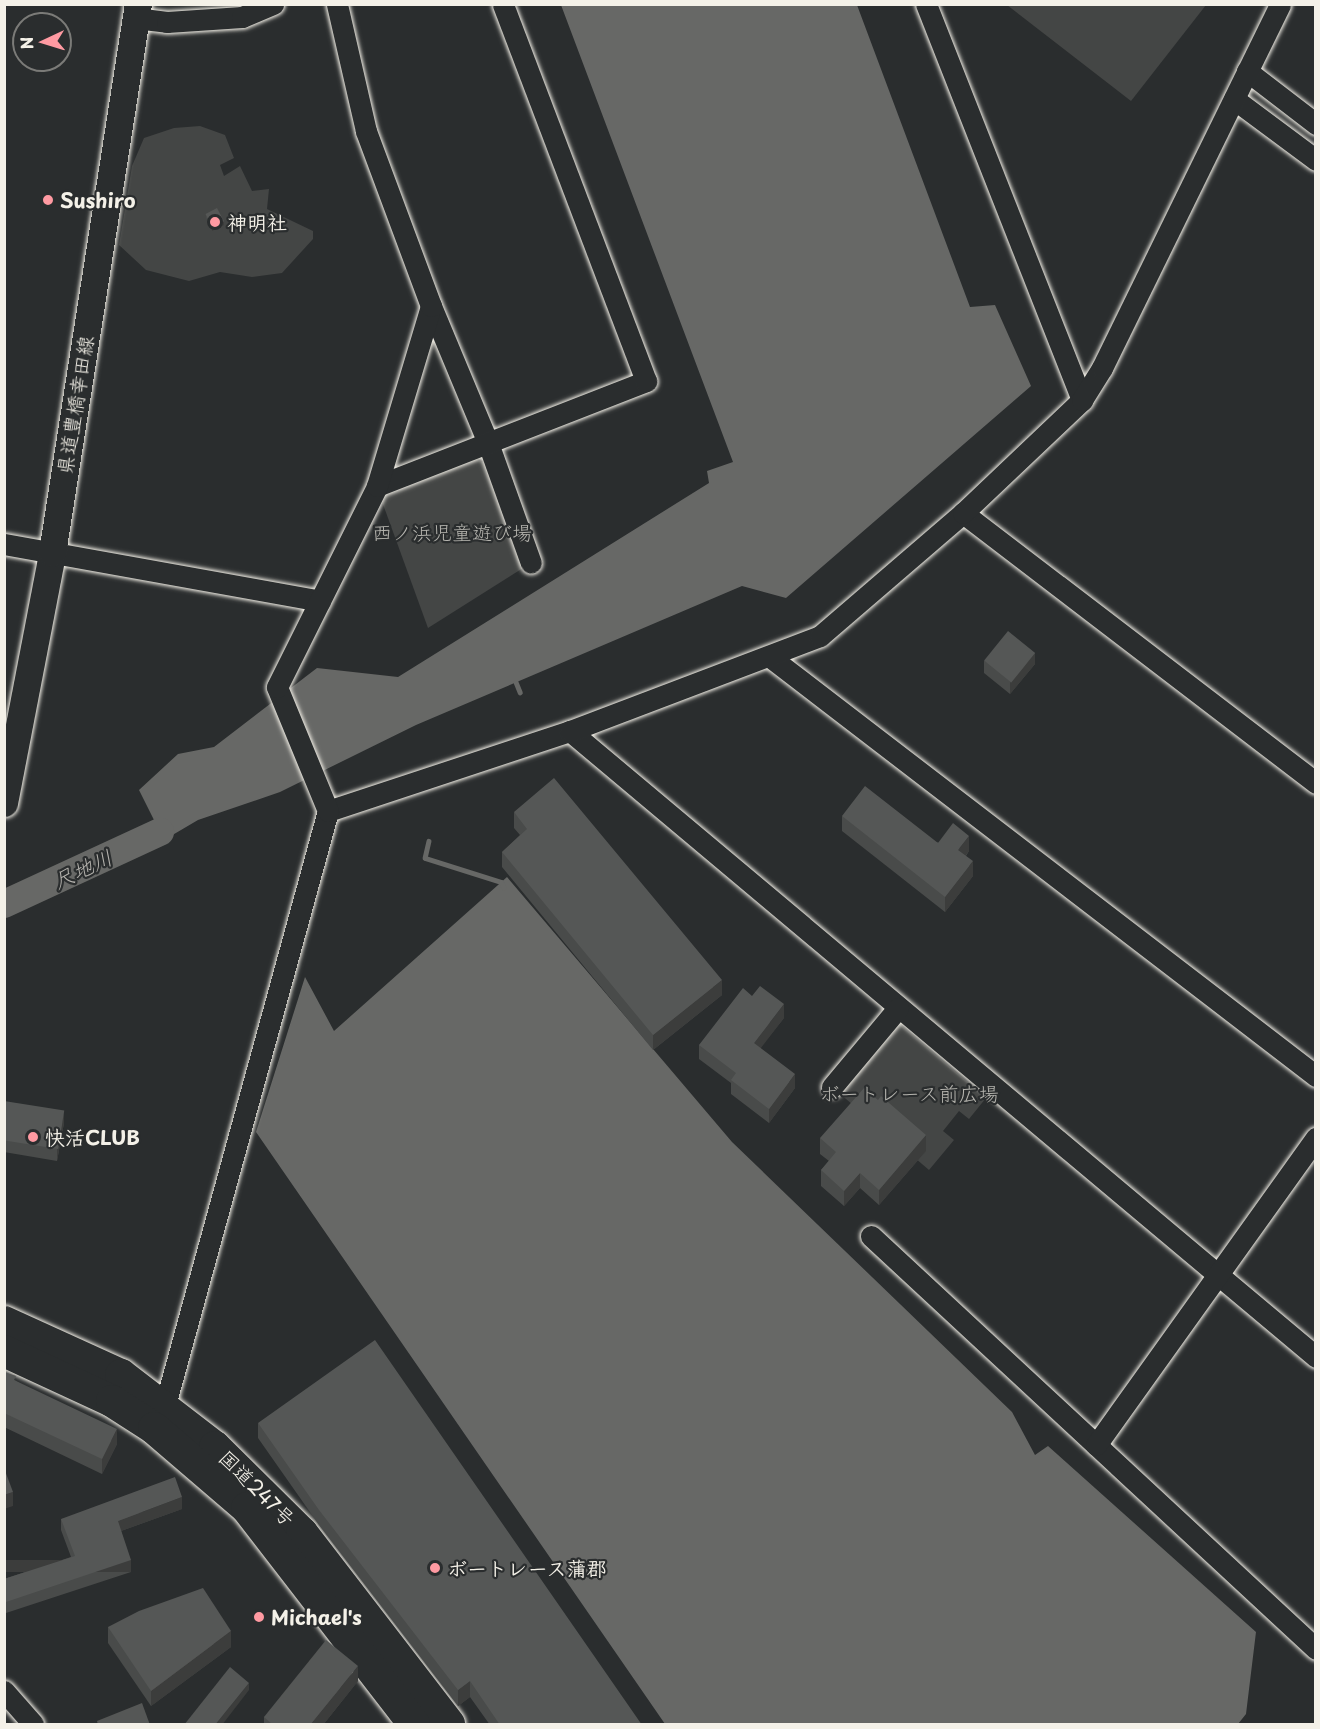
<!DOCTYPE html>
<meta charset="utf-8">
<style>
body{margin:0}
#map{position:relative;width:1320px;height:1729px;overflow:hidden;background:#2a2d2e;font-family:"Playpen Sans","Klee One",sans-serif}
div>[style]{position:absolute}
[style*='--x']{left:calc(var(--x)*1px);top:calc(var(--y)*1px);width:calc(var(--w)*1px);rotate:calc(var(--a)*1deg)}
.green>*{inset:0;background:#444645}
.water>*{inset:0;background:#676866}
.stream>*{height:4.5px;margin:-2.25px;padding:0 2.25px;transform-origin:2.25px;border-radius:2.25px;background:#676866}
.river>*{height:28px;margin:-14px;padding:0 14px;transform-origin:14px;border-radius:14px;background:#676866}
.roads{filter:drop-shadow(0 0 2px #f4f1e8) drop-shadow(0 0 2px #f4f1e8)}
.minor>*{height:21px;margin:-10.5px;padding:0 10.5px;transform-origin:10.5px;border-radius:10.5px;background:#2a2d2e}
.major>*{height:27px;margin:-13.5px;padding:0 13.5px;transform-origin:13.5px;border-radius:13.5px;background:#2a2d2e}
.highway>*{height:32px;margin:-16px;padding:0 16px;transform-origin:16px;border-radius:16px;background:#2a2d2e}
.wall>*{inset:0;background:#494b4a}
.shaded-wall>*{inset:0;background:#3c3d3c;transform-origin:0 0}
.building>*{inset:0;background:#555756;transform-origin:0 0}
.dots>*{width:16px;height:16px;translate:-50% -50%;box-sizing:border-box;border:3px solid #2a2d2e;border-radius:50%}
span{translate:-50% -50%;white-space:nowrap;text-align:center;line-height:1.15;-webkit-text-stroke:4.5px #2a2d2e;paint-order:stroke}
.poi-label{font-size:20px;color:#f4f1e8;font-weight:700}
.left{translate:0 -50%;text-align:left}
.street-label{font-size:20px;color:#f4f1e8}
.park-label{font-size:20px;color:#b6b5af}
.water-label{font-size:21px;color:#b5b3ae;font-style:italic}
.frame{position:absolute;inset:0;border:6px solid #f4f1e8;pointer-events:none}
.north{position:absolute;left:12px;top:12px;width:60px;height:60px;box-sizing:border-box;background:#2a2d2e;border:2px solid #7b7b78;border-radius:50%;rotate:266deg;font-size:16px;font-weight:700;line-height:24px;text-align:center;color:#f4f1e8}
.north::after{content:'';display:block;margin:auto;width:21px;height:27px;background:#ff9aa2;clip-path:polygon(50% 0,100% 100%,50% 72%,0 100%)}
</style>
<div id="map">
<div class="green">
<div style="clip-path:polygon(1007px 5px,1206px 5px,1131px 101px)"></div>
<div style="clip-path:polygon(200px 126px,225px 135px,234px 158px,220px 165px,224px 176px,240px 166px,252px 191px,269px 189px,267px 209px,313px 231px,313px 239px,282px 273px,252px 277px,220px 272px,189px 281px,146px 270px,119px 245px,132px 166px,144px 138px,174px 128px)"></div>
<div style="clip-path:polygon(474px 459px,485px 463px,523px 568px,428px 628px,380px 496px)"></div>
<div style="clip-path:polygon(896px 1021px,986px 1098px,969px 1119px,959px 1111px,943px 1131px,954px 1140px,929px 1170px,832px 1087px)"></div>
</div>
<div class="water">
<div style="clip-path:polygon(561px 5px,857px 5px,970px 307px,995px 305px,1031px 386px,786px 598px,742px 586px,416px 725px,280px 792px,198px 820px,164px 840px,139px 790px,178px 754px,214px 747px,317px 668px,398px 677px,709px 483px,707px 471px,733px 462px)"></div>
<div style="clip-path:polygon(507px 877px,732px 1142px,1012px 1412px,1035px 1455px,1048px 1446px,1256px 1632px,1246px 1714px,1238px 1724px,665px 1724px,256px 1132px,305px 977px,334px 1031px)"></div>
</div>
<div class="stream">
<div style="--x:516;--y:682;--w:11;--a:68"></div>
<div style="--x:429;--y:841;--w:17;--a:103"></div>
<div style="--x:425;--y:858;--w:80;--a:17.5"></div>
<div style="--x:501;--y:882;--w:6;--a:59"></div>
</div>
<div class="river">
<div style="--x:4;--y:904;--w:172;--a:-24.8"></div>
</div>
<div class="roads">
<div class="minor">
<div style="--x:926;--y:4;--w:426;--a:68.5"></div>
<div style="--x:135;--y:18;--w:32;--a:7"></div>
<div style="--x:167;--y:22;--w:75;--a:-3.8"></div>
<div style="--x:242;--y:17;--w:34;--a:-23"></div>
<div style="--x:1247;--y:71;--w:87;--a:37.5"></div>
<div style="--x:1234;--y:99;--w:102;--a:36.6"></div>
<div style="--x:431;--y:306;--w:148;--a:67.4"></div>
<div style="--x:488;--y:443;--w:127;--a:70.3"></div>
<div style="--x:377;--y:486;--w:289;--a:-21.3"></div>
<div style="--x:646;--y:381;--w:403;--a:-110.8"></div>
<div style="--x:963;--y:513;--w:444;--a:37.4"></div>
<div style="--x:4;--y:544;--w:321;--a:10.2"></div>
<div style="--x:770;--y:657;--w:688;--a:37.5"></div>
<div style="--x:570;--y:731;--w:974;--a:40"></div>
<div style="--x:328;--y:811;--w:255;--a:-18.3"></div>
<div style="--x:570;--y:731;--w:267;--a:-20.8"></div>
<div style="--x:820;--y:636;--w:189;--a:-40.7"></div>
<div style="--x:963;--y:513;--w:164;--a:-43.5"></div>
<div style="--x:1082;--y:400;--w:38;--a:-58"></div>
<div style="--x:1102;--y:368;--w:405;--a:-63.9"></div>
<div style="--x:832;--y:1087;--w:103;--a:-50.1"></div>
<div style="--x:871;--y:1236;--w:607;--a:42.86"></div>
<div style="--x:165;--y:1405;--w:616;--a:-74.66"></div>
<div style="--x:328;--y:811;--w:134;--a:-112.4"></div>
<div style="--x:277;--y:687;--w:225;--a:-63.5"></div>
<div style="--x:377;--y:486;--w:188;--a:-73.3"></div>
<div style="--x:431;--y:306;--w:187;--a:-110.4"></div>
<div style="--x:366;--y:131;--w:130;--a:-102.9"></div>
<div style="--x:1096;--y:1445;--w:378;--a:-54.4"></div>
<div style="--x:4;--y:1691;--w:44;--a:48.7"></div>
</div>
<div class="major">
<div style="--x:4;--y:803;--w:255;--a:-79.1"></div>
<div style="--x:52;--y:553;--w:556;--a:-81.1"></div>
</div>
<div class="highway">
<div style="--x:4;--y:1322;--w:128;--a:24.4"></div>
<div style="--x:121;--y:1375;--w:118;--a:37.5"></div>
<div style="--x:215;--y:1447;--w:122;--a:44.7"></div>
<div style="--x:302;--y:1533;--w:241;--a:52.4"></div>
<div style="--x:4;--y:1351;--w:119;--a:24.8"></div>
<div style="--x:112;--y:1401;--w:50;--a:32.7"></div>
<div style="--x:154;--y:1428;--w:123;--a:40.7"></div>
<div style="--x:247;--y:1508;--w:273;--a:52.3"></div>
</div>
</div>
<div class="wall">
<div style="clip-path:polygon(206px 214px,224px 225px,212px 231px,206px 218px)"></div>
<div style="clip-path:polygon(984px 661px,1035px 664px,1010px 694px,984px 673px)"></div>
<div style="clip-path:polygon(514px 812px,722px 995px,653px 1050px,502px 867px,502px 852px,520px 835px,514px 828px)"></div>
<div style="clip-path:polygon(842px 816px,969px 851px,966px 856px,973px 876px,945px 912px,842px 831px)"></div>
<div style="clip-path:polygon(784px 1018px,760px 1048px,795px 1088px,769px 1123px,731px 1094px,731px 1083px,699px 1059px,699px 1045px)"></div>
<div style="clip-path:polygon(4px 1101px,64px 1123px,57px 1161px,4px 1152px)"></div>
<div style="clip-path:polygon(820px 1138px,926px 1151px,879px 1205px,860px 1188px,844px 1206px,821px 1186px,821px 1170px,829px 1161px,820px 1154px)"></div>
<div style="clip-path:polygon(4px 1372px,16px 1381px,117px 1444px,102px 1474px,4px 1427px)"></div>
<div style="clip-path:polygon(258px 1423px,642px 1725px,490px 1725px,470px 1697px,458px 1706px,319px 1525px,258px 1438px)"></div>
<div style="clip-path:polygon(182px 1509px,121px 1531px,131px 1572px,6px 1613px,4px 1609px,4px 1579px,71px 1557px,61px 1530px,61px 1519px)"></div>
<div style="clip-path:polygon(108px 1627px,231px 1647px,151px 1706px,108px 1643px)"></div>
<div style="clip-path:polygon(358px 1681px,323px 1725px,264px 1725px,264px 1717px)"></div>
</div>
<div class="shaded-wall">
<div style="clip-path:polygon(224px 221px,224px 225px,212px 231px,212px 227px)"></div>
<div style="clip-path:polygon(1035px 653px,1035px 664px,1010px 694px,1010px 683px)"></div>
<div style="clip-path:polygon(969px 836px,969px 851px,958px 865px,958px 850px)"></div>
<div style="clip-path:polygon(973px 861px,973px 876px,945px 912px,945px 897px)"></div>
<div style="clip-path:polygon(722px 980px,722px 995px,653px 1050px,653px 1035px)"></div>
<div style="clip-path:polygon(784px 1004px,784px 1018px,754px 1057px,754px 1043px)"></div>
<div style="clip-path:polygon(795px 1074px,795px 1088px,769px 1123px,769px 1109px)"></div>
<div style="clip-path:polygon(64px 1111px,64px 1123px,57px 1161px,57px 1149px)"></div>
<div style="clip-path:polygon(926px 1135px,926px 1151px,879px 1205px,879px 1190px)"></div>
<div style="clip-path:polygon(860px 1173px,860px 1188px,844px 1206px,844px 1191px)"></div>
<div style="clip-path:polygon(117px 1429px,117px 1444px,102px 1474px,102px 1459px)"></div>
<div style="clip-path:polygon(13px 1492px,13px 1506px,4px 1509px,4px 1495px)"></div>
<div style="clip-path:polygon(182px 1497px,182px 1509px,118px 1532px,118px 1521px)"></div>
<div style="left:131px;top:1560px;width:12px;height:132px;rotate:90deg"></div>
<div style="clip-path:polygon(231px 1631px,231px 1647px,151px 1706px,151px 1691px)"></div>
<div style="clip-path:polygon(358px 1666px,358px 1681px,323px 1725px,310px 1725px)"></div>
<div style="clip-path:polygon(470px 1681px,470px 1697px,458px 1706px,458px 1690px)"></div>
<div style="clip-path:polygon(249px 1683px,249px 1690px,222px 1725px,215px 1725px)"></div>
</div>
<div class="building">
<div style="left:217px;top:208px;width:15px;height:13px;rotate:62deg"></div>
<div style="left:1008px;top:631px;width:35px;height:38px;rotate:39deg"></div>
<div style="clip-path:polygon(554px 778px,722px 980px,653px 1035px,502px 852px,527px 829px,514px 812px)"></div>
<div style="clip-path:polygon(865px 786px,938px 843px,953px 823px,969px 836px,958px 850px,973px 861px,945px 897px,842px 816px)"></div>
<div style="clip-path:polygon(760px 986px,784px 1004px,754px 1043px,795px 1074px,769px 1109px,731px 1080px,736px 1073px,699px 1045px,743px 988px,752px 996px)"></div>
<div style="clip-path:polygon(864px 1088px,878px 1100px,881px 1096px,926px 1135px,879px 1190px,860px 1173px,844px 1191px,821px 1170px,836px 1152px,820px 1138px)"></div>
<div style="left:4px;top:1101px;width:61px;height:39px;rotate:9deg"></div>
<div style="clip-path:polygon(375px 1340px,642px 1725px,500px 1725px,470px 1681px,458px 1690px,319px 1510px,258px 1423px)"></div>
<div style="clip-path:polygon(4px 1372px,16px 1376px,14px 1380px,117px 1429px,102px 1459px,4px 1413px)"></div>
<div style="clip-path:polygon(4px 1468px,13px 1492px,4px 1495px)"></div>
<div style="clip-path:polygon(175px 1477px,182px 1497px,118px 1521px,131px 1560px,6px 1602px,4px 1598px,4px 1579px,75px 1556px,61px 1519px)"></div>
<div style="clip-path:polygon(203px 1588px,231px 1631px,151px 1691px,108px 1627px,139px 1611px)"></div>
<div style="clip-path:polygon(326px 1640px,358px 1666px,310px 1725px,273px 1725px,264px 1717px)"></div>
<div style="clip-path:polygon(230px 1667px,249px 1683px,215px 1725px,184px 1725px)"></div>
<div style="clip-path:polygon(142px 1703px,150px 1725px,98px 1725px,97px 1721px)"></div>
</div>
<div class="dots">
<div style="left:48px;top:200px;background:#ff9aa2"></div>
<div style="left:215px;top:222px;background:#ff9aa2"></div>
<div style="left:33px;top:1137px;background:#ff9aa2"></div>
<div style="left:435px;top:1568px;background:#ff9aa2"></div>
<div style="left:259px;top:1617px;background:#ff9aa2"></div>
</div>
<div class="poi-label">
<span class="left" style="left:60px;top:200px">Sushiro</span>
<span class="left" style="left:227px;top:222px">神明社</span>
<span class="left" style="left:45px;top:1137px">快活CLUB</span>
<span class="left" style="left:447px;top:1568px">ボートレース蒲郡</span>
<span class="left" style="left:271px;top:1617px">Michael's</span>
</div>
<div class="street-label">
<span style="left:75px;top:405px;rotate:-81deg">県道豊橋幸田線</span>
<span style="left:257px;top:1488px;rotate:45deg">国道247号</span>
</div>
<div class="park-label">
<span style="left:452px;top:532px">西ノ浜児童遊び場</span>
<span style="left:909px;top:1093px">ボートレース前広場</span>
</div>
<div class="water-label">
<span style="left:82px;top:868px;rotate:-25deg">尺地川</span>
</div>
<div class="frame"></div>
<div class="north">N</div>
</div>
